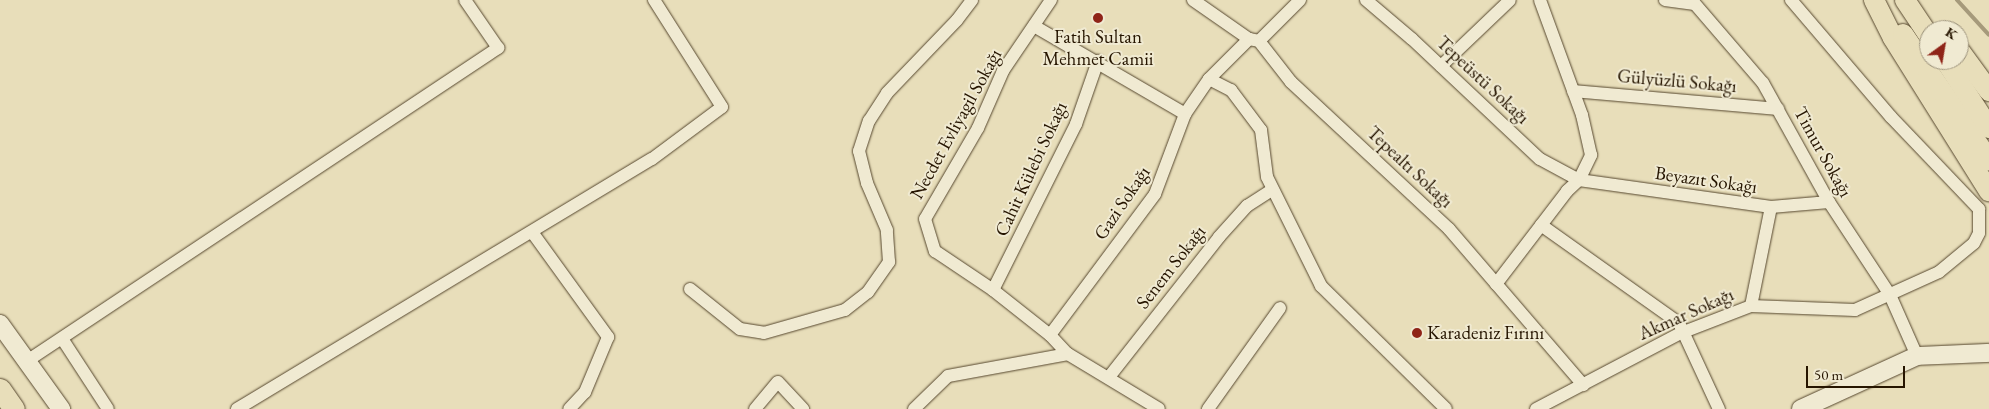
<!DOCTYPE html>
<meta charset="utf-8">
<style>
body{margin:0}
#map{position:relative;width:1989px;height:409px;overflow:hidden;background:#e8deba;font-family:"EB Garamond",serif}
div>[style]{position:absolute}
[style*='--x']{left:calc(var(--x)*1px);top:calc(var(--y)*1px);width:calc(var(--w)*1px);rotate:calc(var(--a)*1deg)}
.stream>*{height:4px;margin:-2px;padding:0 2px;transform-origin:2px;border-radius:2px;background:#a69a7b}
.roads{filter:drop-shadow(0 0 1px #56472e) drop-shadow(0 0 1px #56472e)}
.minor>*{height:12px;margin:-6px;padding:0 6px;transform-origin:6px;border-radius:6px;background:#f0ead2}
.secondary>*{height:18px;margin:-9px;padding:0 9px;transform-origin:9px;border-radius:9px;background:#f0ead2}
.primary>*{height:20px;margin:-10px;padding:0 10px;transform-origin:10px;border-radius:10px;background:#e8deba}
.trunk>*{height:21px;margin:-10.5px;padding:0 10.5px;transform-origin:10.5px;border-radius:10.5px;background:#e8deba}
.dots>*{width:14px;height:14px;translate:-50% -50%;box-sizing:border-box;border:2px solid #f0ead2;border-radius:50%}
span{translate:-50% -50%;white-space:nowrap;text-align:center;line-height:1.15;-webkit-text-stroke:4px #f0ead2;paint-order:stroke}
.poi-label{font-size:19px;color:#261500}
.left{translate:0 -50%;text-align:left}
.street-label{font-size:19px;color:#261500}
.north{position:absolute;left:1919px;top:20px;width:50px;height:50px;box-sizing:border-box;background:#f0ead2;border:1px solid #9f957e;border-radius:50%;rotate:32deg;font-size:14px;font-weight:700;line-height:20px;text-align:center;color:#261500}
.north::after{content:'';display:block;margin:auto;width:18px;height:22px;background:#8f2418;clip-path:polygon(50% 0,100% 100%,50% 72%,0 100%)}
.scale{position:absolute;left:1806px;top:366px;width:99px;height:22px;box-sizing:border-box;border:2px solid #261500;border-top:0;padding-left:6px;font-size:15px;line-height:18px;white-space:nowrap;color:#261500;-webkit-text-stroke:4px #f0ead2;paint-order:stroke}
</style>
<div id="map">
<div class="stream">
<div style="--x:1957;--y:0;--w:47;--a:47.6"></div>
</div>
<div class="roads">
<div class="minor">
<div style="--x:1051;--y:0;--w:86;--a:124.1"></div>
<div style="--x:1003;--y:71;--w:62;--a:113.7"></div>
<div style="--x:978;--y:128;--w:105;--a:120.2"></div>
<div style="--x:925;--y:219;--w:34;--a:73"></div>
<div style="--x:935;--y:251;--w:70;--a:33.9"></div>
<div style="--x:993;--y:290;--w:73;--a:38.3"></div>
<div style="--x:1050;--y:335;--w:26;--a:47"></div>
<div style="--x:1068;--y:354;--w:106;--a:31.1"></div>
<div style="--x:1193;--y:0;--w:68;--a:34.9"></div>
<div style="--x:1249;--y:39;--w:10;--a:11"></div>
<div style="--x:1259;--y:41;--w:52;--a:52"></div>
<div style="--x:1291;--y:82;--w:216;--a:42.9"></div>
<div style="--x:1449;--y:229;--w:206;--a:49.3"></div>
<div style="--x:1366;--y:0;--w:60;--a:40.3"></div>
<div style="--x:1412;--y:39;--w:175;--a:43.2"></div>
<div style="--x:1540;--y:159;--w:44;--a:28.3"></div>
<div style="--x:1579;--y:180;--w:194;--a:8"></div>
<div style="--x:1771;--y:207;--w:58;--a:-4.9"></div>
<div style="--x:1665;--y:0;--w:30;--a:8"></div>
<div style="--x:1695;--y:4;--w:104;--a:49.3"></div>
<div style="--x:1763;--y:83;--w:136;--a:61"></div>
<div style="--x:1829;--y:202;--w:111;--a:56.7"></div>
<div style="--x:1890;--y:295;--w:67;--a:66.1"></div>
<div style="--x:1034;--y:26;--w:175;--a:30.2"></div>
<div style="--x:1259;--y:41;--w:58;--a:-45"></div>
<div style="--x:1441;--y:66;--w:95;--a:-43.7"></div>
<div style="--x:1209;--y:79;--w:25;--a:27"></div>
<div style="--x:1231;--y:90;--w:50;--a:53.1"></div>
<div style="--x:1261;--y:130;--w:47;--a:82.7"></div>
<div style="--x:1267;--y:177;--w:122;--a:63.6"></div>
<div style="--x:1321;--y:286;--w:175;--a:44.5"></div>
<div style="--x:1573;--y:91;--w:206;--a:5"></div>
<div style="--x:1541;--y:225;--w:169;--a:35.4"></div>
<div style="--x:1679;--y:323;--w:95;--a:65.1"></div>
<div style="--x:532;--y:232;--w:130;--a:54.1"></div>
<div style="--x:608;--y:337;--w:60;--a:112.7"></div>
<div style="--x:585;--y:392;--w:23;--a:133"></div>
<div style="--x:1496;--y:284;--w:117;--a:-52.6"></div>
<div style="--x:1567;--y:191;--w:16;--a:-43"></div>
<div style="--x:1579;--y:180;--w:28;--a:-64"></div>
<div style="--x:1591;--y:155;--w:41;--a:-102.7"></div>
<div style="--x:1582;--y:115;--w:122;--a:-110.1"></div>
<div style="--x:690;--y:289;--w:64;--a:38.7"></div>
<div style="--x:740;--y:329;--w:24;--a:9"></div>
<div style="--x:764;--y:333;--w:84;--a:-15.9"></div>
<div style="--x:845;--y:310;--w:29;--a:-38"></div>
<div style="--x:868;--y:292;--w:37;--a:-55"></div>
<div style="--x:889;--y:262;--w:32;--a:-94"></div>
<div style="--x:887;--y:230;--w:51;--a:-113.1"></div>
<div style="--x:867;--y:183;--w:33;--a:-104"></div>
<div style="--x:859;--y:151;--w:32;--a:-72"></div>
<div style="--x:869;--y:121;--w:33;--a:-57"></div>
<div style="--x:887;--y:93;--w:101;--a:-46.2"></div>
<div style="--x:957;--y:20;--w:25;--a:-53"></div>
<div style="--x:993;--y:290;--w:186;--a:-63.4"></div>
<div style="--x:1076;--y:124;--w:67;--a:-70.8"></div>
<div style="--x:1751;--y:306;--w:101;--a:-78.6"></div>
<div style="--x:1050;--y:335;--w:176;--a:-53.3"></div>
<div style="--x:1155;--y:194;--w:85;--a:-69.4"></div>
<div style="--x:1185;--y:114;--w:42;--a:-55.6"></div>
<div style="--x:1209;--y:79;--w:57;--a:-45"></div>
<div style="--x:63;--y:340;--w:82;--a:56.9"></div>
<div style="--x:27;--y:361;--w:566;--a:-33.61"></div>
<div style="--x:498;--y:48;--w:58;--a:-124.5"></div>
<div style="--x:1109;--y:377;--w:178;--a:-51.8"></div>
<div style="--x:1219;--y:237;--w:42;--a:-47.9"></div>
<div style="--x:1247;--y:206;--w:30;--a:-33"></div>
<div style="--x:237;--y:409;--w:484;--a:-31.1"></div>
<div style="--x:652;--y:159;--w:87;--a:-36.6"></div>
<div style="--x:722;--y:107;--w:127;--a:-122.4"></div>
<div style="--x:755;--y:409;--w:35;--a:-50"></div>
<div style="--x:778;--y:382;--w:37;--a:47"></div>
<div style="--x:914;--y:409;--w:47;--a:-44.1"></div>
<div style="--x:948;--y:376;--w:122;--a:-10.4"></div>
<div style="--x:1208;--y:409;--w:124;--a:-54.5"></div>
<div style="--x:1536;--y:409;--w:164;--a:-27.7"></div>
<div style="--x:1681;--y:333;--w:75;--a:-21.1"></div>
<div style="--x:1751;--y:306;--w:104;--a:2.2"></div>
<div style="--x:1855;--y:310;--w:92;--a:-24.3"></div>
<div style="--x:1939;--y:272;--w:45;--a:-39.6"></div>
<div style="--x:1974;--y:243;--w:11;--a:-63"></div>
<div style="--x:1979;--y:233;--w:24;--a:-90"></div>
<div style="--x:1979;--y:209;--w:127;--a:-133.7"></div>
<div style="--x:1891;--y:117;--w:154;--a:-130.5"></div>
</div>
<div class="secondary">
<div style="--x:0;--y:324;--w:105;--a:54.3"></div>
<div style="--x:1801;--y:409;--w:128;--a:-24.6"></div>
<div style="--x:1917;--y:356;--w:72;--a:-2.4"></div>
</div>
<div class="primary">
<div style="--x:1874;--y:0;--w:42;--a:63.4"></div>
<div style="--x:1893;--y:38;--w:181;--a:57.9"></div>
<div style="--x:1905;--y:0;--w:43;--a:56.3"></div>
<div style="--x:1903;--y:34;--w:153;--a:55.7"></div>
<div style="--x:1959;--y:50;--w:51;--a:53.8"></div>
<div style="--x:1945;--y:60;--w:81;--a:57.1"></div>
</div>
<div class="trunk">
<div style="--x:0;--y:389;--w:24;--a:55"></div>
</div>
</div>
<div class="dots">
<div style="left:1098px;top:18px;background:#8f2418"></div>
<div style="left:1417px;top:333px;background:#8f2418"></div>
</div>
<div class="poi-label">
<span style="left:1098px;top:48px">Fatih Sultan<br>Mehmet Camii</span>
<span class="left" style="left:1427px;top:333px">Karadeniz Fırını</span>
</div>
<div class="street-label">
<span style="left:1483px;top:80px;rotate:43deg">Tepeüstü Sokağı</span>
<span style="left:1677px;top:81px;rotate:5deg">Gülyüzlü Sokağı</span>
<span style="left:956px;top:124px;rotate:-61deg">Necdet Evliyagil Sokağı</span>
<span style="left:1823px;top:152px;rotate:61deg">Timur Sokağı</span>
<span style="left:1410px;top:167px;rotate:43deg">Tepealtı Sokağı</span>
<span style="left:1031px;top:169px;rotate:-65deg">Cahit Külebi Sokağı</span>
<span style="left:1706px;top:180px;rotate:8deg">Beyazıt Sokağı</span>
<span style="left:1122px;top:203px;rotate:-56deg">Gazi Sokağı</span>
<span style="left:1171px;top:267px;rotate:-52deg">Senem Sokağı</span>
<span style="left:1686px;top:314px;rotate:-24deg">Akmar Sokağı</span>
</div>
<div class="north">K</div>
<div class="scale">50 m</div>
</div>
